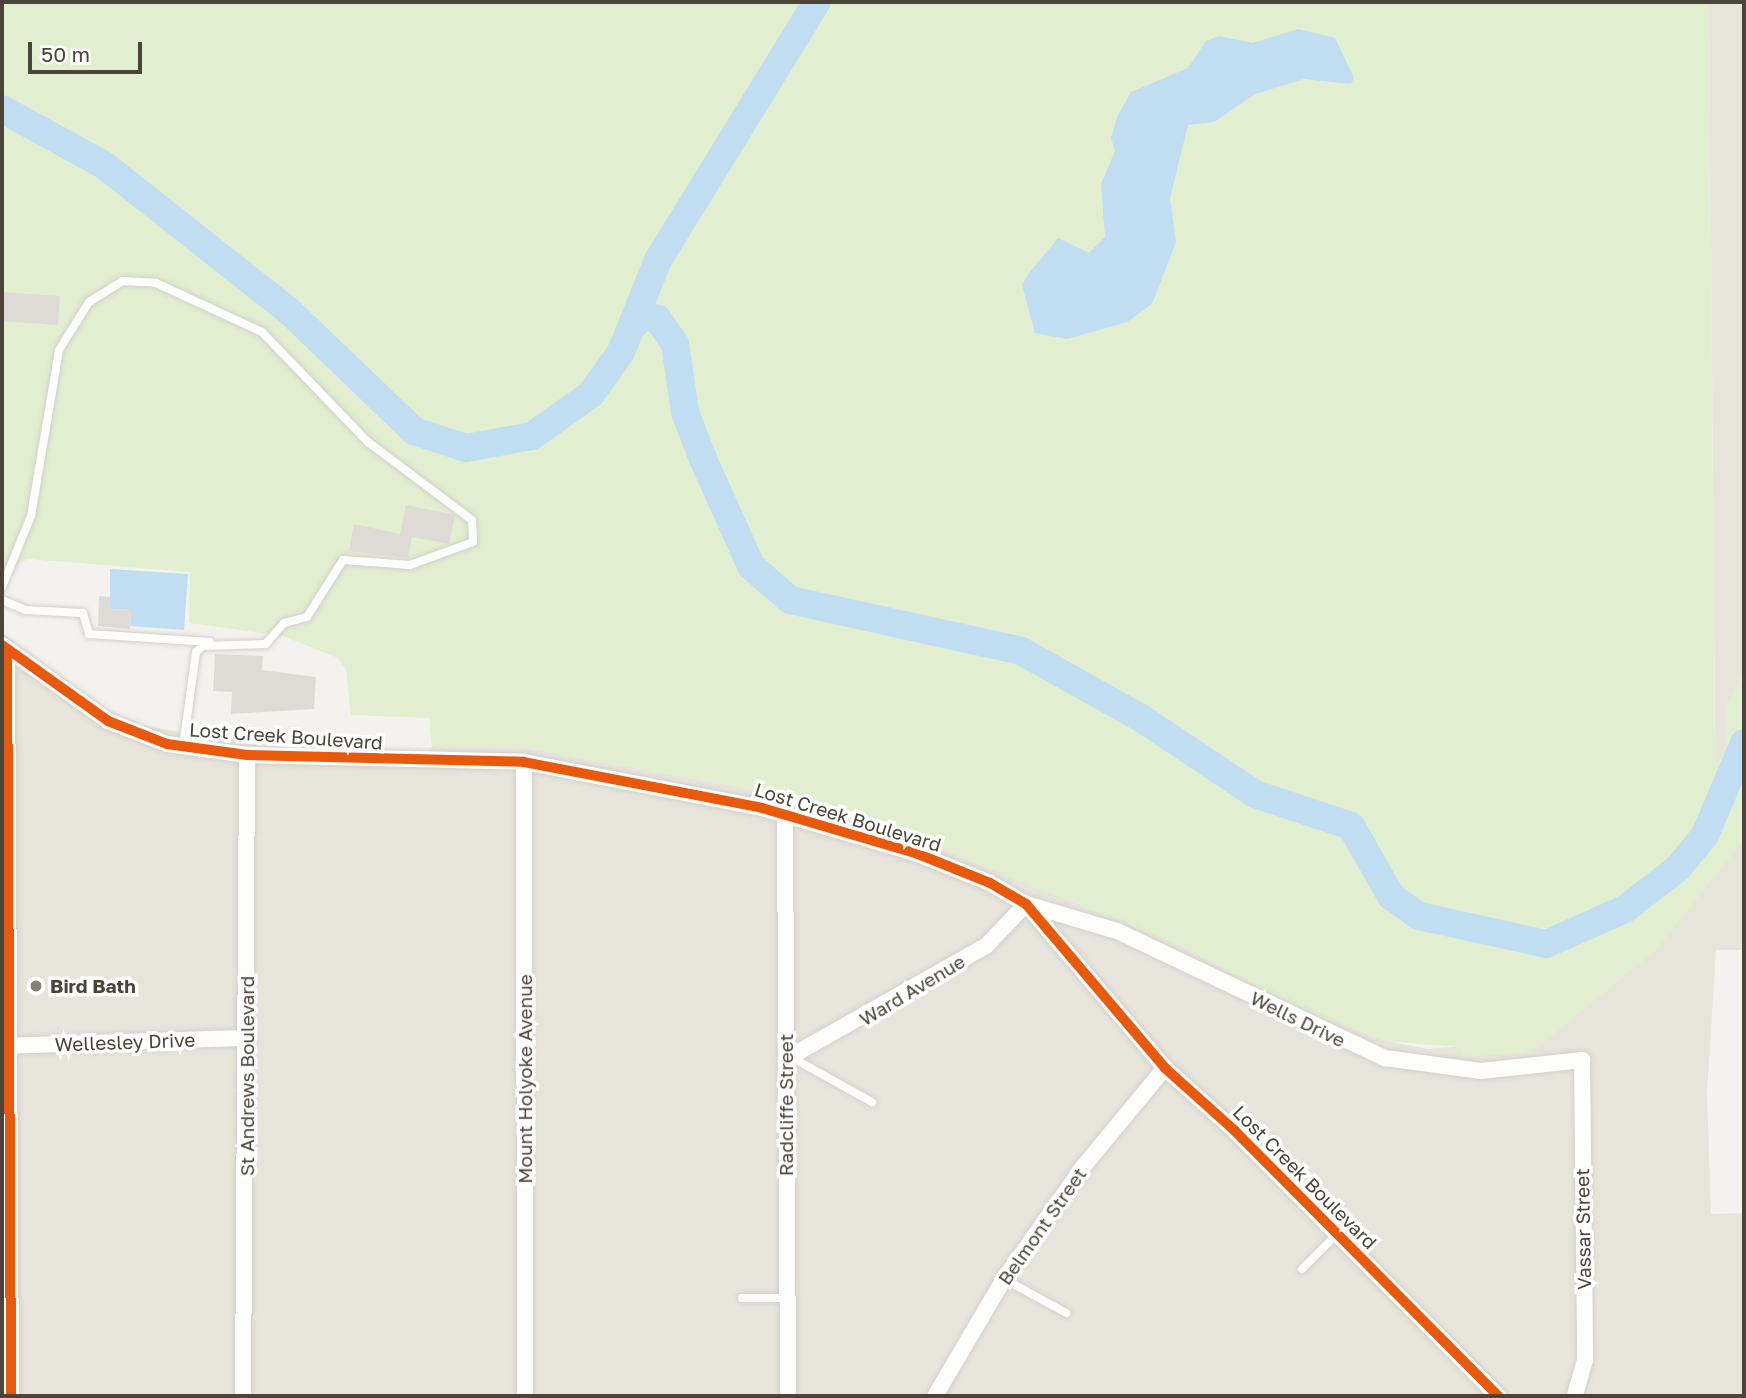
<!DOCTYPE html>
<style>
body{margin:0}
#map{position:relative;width:1746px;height:1398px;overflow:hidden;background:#f4f2ee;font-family:"Golos Text",sans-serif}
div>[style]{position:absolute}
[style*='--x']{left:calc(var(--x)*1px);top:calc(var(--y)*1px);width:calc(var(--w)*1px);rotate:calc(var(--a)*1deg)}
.residential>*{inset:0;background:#e7e4dc}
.green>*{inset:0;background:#e1eecf}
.water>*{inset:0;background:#c0ddf1}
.river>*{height:28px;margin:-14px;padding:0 14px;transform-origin:14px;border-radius:14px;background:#c0ddf1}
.building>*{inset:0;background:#dedbd6;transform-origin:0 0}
.roads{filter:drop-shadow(0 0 2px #d2d0cb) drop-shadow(0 0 2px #d2d0cb)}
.service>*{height:8px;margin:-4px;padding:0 4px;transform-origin:4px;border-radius:4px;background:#fdfdfc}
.minor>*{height:16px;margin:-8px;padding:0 8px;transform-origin:8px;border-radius:8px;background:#fdfdfc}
.cycleway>*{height:10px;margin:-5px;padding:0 5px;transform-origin:5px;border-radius:5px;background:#e8590c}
.dots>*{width:19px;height:19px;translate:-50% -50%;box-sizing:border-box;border:4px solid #fff;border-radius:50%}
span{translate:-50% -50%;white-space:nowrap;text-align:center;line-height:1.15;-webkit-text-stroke:7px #fff;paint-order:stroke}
.street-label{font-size:19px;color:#4b4439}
.poi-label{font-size:19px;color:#4b4439;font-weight:700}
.left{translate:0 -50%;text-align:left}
.frame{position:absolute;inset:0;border:4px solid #4b4439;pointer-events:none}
.scale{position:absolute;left:28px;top:42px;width:114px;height:32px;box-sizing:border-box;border:4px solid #4b4439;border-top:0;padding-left:9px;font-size:21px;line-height:24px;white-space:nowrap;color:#4b4439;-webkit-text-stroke:5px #fff;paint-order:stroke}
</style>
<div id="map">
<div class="residential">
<div style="clip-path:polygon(1709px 2px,1744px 2px,1744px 950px,1716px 950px,1707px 1093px,1711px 1214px,1744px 1213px,1744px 1396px,2px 1396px,2px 632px,97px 707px,131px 724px,293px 750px,428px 754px,432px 747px,526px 748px,756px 790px,913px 838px,1173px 942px,1305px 1011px,1387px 1041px,1428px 1049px,1488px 1044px,1716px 841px)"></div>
</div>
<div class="green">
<div style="clip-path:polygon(2px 2px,1709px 2px,1715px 766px,1726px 750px,1727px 705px,1744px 669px,1744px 840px,1656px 950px,1532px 1052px,1465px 1057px,1458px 1047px,1387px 1041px,1305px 1011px,1173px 942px,913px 838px,756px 790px,526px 748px,432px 747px,429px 718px,351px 715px,346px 670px,338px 658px,283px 636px,189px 623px,190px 572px,28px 559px,2px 574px)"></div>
</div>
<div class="water">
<div style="clip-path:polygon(1298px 29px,1335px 38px,1354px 78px,1351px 84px,1304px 79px,1255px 94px,1214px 122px,1188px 125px,1170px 198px,1176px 242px,1152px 304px,1127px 322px,1067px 339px,1035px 333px,1022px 285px,1029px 273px,1058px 238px,1089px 253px,1105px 237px,1101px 184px,1115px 151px,1111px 138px,1117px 117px,1131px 92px,1188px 68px,1206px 41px,1219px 36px,1253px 43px)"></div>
<div style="clip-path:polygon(110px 569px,188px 574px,184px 630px,130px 626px,131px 610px,110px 609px)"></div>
</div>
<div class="river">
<div style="--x:2;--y:109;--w:116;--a:28.8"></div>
<div style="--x:104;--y:165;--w:237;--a:38.3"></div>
<div style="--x:290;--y:312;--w:172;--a:43.8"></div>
<div style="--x:414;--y:431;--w:55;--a:18.1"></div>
<div style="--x:466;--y:448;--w:67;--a:-10.3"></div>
<div style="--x:532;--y:436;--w:72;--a:-35.4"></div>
<div style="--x:591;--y:394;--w:52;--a:-54.5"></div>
<div style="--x:621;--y:352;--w:99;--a:-68.1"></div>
<div style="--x:658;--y:260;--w:303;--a:-58.4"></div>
<div style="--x:632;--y:326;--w:16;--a:-40"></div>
<div style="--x:644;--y:316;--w:14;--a:12"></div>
<div style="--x:658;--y:319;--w:30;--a:56"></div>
<div style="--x:675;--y:344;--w:69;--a:81.6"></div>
<div style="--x:685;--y:412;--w:50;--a:69"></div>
<div style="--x:703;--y:459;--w:117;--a:65.8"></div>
<div style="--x:751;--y:566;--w:52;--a:41.1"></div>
<div style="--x:790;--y:600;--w:237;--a:12.4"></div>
<div style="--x:1021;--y:651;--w:137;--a:29.2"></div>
<div style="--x:1141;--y:718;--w:137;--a:33.7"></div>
<div style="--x:1255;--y:794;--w:101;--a:18.4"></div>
<div style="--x:1351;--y:826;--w:81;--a:60.3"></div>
<div style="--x:1391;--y:896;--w:34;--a:36"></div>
<div style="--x:1419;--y:916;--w:130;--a:12.4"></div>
<div style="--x:1546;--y:944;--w:86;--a:-23.9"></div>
<div style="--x:1625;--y:909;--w:67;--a:-37.7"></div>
<div style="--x:1678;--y:868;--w:43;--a:-50.7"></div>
<div style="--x:1705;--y:835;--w:100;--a:-67"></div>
</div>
<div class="building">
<div style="left:2px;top:292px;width:58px;height:29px;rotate:4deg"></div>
<div style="clip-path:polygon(406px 505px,455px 515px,449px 544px,412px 537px,408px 558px,349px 551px,354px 524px,400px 534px)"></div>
<div style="clip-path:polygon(99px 596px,111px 597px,110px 609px,131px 610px,130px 629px,98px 626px)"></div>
<div style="clip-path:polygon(215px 654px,263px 656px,262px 670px,316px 677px,314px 709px,231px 714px,232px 692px,213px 691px)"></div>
</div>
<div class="roads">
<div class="service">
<div style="--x:2;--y:587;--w:77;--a:-67.8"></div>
<div style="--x:31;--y:516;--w:168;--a:-80.4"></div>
<div style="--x:59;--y:350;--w:57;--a:-58"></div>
<div style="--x:89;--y:302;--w:39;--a:-32"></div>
<div style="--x:122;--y:281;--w:34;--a:3"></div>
<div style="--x:156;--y:283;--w:117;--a:24.8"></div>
<div style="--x:262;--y:332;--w:153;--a:46.1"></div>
<div style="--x:368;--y:442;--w:130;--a:36.9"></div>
<div style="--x:472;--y:520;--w:22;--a:87"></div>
<div style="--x:473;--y:542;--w:67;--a:159.9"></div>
<div style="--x:410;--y:565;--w:67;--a:-175.7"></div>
<div style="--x:343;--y:560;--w:67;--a:122.3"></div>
<div style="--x:307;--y:617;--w:24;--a:165"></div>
<div style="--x:284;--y:623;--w:28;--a:131"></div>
<div style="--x:266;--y:644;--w:63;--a:178.2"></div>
<div style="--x:203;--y:646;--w:9;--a:139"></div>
<div style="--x:196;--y:652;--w:96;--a:97.8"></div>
<div style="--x:2;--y:600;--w:25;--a:23"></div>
<div style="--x:25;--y:610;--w:58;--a:3"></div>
<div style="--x:83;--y:613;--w:22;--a:74"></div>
<div style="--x:89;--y:634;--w:121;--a:3.8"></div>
<div style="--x:791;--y:1057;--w:93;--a:29.1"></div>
<div style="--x:1302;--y:1269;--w:49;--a:-45"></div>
<div style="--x:1004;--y:1279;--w:71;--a:28.7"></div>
<div style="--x:742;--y:1298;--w:45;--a:0"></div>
</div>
<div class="minor">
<div style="--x:2;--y:645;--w:130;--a:35.6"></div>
<div style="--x:108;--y:721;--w:63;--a:21.3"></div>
<div style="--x:167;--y:744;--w:81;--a:7.8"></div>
<div style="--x:247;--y:755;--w:277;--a:1.4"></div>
<div style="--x:524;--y:762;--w:242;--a:10.9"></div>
<div style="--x:762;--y:808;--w:163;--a:16.4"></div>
<div style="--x:918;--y:854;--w:78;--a:21.9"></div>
<div style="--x:990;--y:883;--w:42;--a:30.3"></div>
<div style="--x:1026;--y:904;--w:215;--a:49.7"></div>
<div style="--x:1165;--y:1068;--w:93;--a:41.9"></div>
<div style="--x:1234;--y:1130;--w:375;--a:45.2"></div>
<div style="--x:7;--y:650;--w:746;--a:89.69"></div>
<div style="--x:524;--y:762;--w:634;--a:89.91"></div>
<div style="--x:785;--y:815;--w:581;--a:89.7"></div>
<div style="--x:2;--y:1046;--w:246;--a:-1.9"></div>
<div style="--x:786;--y:1059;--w:230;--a:-29.5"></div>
<div style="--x:986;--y:946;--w:58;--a:-46.4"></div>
<div style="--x:1026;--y:904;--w:95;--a:16.5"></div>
<div style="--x:1117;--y:931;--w:297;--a:25.4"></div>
<div style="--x:1385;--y:1058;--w:97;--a:7.7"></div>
<div style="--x:1481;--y:1071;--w:102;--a:-6.2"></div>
<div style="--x:1582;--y:1060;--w:300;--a:89.4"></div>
<div style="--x:1585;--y:1360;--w:37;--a:106"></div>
<div style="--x:243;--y:1396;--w:641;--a:-89.64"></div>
<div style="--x:935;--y:1396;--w:136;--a:-59.5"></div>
<div style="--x:1004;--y:1279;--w:137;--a:-54.8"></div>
<div style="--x:1083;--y:1167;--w:129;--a:-50.4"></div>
</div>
</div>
<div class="cycleway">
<div style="--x:2;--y:645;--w:130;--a:35.6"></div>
<div style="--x:108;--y:721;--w:63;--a:21.3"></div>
<div style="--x:167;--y:744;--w:81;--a:7.8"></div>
<div style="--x:247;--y:755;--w:277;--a:1.4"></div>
<div style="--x:524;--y:762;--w:242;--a:10.9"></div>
<div style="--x:762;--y:808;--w:163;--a:16.4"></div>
<div style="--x:918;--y:854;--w:78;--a:21.9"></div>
<div style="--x:990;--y:883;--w:42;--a:30.3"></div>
<div style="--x:1026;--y:904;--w:215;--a:49.7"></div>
<div style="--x:1165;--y:1068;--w:93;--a:41.9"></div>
<div style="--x:1234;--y:1130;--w:375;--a:45.2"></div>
<div style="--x:7;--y:650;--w:746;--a:89.69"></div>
</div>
<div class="dots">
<div style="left:36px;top:986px;background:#868178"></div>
</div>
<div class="street-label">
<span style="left:286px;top:736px;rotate:4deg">Lost Creek Boulevard</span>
<span style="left:848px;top:817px;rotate:17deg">Lost Creek Boulevard</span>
<span style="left:912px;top:990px;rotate:-31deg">Ward Avenue</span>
<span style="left:1298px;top:1019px;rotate:26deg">Wells Drive</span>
<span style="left:125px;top:1042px;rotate:-2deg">Wellesley Drive</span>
<span style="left:247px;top:1076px;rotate:-90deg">St Andrews Boulevard</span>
<span style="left:525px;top:1079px;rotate:-90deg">Mount Holyoke Avenue</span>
<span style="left:786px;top:1105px;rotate:-90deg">Radcliffe Street</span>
<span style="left:1305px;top:1177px;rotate:45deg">Lost Creek Boulevard</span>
<span style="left:1042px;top:1226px;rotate:-55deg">Belmont Street</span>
<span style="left:1583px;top:1229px;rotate:-91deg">Vassar Street</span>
</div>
<div class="poi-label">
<span class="left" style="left:50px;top:986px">Bird Bath</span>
</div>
<div class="frame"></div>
<div class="scale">50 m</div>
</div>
